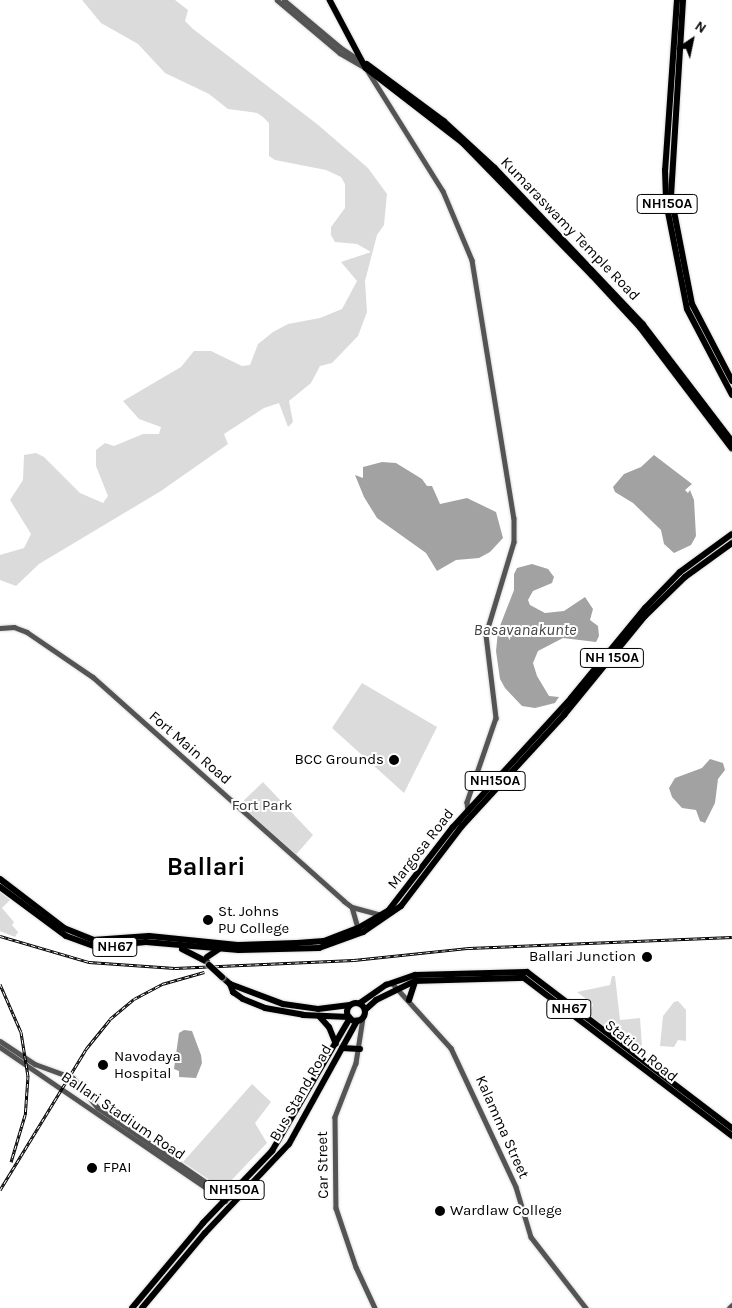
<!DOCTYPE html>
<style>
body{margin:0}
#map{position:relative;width:732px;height:1308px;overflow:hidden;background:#fff;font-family:Karla,sans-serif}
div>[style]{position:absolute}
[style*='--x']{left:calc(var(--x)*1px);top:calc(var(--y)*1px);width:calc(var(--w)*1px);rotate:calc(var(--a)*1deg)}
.green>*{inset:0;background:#dbdbdb}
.water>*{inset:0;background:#a2a2a2}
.roads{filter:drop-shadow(0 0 1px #dbdbdb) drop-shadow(0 0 1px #dbdbdb)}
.minor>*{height:4.5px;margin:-2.25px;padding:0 2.25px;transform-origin:2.25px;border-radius:2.25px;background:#545454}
.major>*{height:5.5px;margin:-2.75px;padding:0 2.75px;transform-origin:2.75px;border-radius:2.75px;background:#000}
.highway>*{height:6px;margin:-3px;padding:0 3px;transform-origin:3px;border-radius:3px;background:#000}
.highway>.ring{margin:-3px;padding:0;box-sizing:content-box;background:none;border:6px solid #000;border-radius:50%}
.rail>*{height:3px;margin-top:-1.5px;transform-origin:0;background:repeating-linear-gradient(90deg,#fff 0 4px,#000 0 8px);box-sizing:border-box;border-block:1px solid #000}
.bridges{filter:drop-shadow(0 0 1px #dbdbdb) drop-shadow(0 0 1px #dbdbdb)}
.highway-bridge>*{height:6px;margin:-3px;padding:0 3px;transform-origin:3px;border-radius:3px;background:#000}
.dots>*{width:14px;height:14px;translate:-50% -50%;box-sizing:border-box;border:2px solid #fff;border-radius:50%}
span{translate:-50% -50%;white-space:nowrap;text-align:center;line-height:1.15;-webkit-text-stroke:4px #fff;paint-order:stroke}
.shield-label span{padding:1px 4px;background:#fff;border:1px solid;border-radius:4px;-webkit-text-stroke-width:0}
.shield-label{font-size:14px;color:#000;font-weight:700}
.street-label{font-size:15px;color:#000}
.poi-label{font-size:15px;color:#000}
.right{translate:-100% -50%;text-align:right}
.left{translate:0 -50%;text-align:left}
.park-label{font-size:15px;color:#323232}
.water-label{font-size:16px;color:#434343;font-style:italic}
.town-label{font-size:25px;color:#000;font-weight:700}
.north{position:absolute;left:667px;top:15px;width:50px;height:50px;-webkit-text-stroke:4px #fff;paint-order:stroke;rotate:34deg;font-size:14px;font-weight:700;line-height:20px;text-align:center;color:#000}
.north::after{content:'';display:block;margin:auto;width:18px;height:22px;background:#000;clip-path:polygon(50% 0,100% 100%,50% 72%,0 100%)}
</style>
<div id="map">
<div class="green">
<div style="clip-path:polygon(82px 0,175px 0,188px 10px,185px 21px,193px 29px,317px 124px,368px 168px,387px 194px,384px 225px,377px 235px,365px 281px,367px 312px,358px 336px,332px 363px,320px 366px,311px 383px,289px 401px,293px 422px,288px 427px,279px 403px,264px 408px,224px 434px,228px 444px,161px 491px,39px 564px,16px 586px,0 580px,0 555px,24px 548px,31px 534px,10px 500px,23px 480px,24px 455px,36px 453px,44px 457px,80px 493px,103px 503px,108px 496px,96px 466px,96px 450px,105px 443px,114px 446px,143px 434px,159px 434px,161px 427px,139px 419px,123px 401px,181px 367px,194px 351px,211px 351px,242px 366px,250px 365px,258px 344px,273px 332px,288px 324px,320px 318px,342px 309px,357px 281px,341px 262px,371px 252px,357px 244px,335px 242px,331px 235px,331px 227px,345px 208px,345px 184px,341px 177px,326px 170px,275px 160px,269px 156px,269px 123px,263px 117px,257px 113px,228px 109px,209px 94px,165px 73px,138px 44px,101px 23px)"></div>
<div style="clip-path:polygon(362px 683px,437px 727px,404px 793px,332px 728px)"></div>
<div style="clip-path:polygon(263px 782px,313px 835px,294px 857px,238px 806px)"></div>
<div style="clip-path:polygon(0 892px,10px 900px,2px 908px,14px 922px,12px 925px,18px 932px,15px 937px,0 931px)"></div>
<div style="clip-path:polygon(612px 976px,615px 976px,620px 1020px,640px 1018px,643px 1059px,589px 1017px,593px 1004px,577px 992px,610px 985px)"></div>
<div style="clip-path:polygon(678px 1001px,686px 1010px,686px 1041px,678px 1040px,674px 1047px,660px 1046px,663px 1016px,674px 1002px)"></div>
<div style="clip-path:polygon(252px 1084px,271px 1102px,255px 1123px,267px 1143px,223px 1189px,183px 1162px)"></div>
</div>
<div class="water">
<div style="clip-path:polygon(654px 455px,692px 484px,685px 490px,688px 493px,690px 490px,694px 500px,696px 536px,691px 545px,674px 553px,664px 544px,661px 530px,633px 503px,615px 492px,613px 487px,624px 474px,641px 467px)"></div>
<div style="clip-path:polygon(382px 462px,396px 463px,422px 479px,427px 486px,432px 486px,440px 504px,467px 498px,496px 512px,503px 538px,490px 552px,479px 558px,456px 560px,437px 571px,426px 553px,377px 518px,364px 497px,355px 475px,363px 478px,363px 467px)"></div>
<div style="clip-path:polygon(532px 564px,548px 569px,554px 577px,552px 583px,533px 591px,528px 600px,530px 605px,545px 613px,564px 611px,585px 597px,593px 609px,590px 620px,598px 626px,599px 636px,596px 642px,563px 638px,538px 651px,533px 663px,537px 676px,549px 696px,559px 697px,555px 703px,535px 708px,522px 706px,505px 688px,500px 679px,496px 651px,498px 631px,514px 590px,514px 574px,517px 568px)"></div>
<div style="clip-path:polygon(710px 759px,723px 763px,725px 770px,718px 779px,715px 803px,705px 823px,700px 821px,696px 810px,682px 808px,672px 797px,669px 788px,675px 778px,702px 768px)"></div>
<div style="clip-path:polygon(184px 1030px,192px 1031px,201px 1055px,202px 1063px,196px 1078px,179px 1077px,179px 1071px,174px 1069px,179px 1033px)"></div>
</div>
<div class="roads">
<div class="minor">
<div style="--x:277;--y:0;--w:82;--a:40.1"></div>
<div style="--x:340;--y:53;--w:30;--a:30"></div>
<div style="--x:366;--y:68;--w:145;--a:58"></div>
<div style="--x:443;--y:191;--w:75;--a:67.2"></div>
<div style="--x:472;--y:260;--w:261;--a:80.8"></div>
<div style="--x:514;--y:518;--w:24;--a:90"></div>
<div style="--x:514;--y:542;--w:97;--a:106.8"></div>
<div style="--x:486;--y:635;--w:84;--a:83.1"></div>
<div style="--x:496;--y:718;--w:89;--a:109"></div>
<div style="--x:467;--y:802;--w:10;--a:84"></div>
<div style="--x:284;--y:0;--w:73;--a:40"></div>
<div style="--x:340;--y:47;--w:25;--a:34"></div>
<div style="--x:0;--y:628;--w:14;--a:-4"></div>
<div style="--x:14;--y:627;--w:14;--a:21"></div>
<div style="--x:27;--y:632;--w:80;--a:34.3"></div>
<div style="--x:93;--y:677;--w:336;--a:41.7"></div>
<div style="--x:344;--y:901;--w:10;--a:37"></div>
<div style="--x:352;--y:907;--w:30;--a:15"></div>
<div style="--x:352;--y:907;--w:22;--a:74"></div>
<div style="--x:392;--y:983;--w:88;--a:47.8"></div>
<div style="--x:451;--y:1048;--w:153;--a:64.9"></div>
<div style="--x:516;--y:1187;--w:52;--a:73.3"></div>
<div style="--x:531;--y:1237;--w:90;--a:52.2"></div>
<div style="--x:363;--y:1018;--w:46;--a:98.8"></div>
<div style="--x:356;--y:1063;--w:58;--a:111.3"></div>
<div style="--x:335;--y:1117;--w:91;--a:89.4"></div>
<div style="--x:336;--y:1208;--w:62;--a:71.3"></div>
<div style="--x:356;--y:1267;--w:45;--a:65.1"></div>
<div style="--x:0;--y:1041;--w:42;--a:33.3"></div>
<div style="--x:35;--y:1064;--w:40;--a:20.2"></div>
<div style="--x:73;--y:1078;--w:38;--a:50"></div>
<div style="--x:97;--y:1107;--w:160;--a:34.6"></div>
<div style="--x:0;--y:1047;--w:273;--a:34.3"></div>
<div style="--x:729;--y:1308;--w:4;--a:-45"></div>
</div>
<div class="major">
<div style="--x:330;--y:0;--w:77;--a:62.1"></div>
<div style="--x:366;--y:68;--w:123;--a:37.7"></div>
<div style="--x:463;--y:143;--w:185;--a:45.7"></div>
<div style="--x:592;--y:275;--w:71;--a:47.3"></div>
<div style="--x:640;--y:327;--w:152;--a:52.8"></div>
<div style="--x:367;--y:64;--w:96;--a:36.5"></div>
<div style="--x:444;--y:121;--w:69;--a:42.7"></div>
<div style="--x:495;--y:168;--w:215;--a:46.5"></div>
<div style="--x:643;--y:324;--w:147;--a:52.7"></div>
</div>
<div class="highway">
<div style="--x:677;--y:0;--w:170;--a:94"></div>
<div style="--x:665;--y:170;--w:32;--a:88"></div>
<div style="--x:666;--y:202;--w:109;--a:78.9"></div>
<div style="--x:687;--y:309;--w:97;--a:62.4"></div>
<div style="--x:683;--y:0;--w:196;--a:93.5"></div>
<div style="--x:671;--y:196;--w:110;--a:79"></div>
<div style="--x:692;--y:304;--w:87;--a:62.5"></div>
<div style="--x:0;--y:879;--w:81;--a:37.4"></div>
<div style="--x:64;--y:928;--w:31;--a:22"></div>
<div style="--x:93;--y:940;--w:56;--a:-4.1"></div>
<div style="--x:149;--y:936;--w:89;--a:5.8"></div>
<div style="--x:238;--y:945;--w:59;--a:-1.9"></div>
<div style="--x:297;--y:943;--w:27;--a:-4"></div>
<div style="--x:324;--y:941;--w:36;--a:-21"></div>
<div style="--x:358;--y:928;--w:34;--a:-30"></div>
<div style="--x:388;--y:911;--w:106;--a:-52.3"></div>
<div style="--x:453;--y:827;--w:175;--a:-47.5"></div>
<div style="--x:571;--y:698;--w:117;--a:-50.6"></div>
<div style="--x:645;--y:608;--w:50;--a:-45.8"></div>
<div style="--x:680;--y:572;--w:64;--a:-36.2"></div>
<div style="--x:0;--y:887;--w:82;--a:36.6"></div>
<div style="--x:66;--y:936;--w:33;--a:20"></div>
<div style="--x:97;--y:947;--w:49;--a:-5.8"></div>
<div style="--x:146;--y:942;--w:93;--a:4.9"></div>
<div style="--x:239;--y:950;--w:80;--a:-1.4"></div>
<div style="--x:319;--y:948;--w:47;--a:-20"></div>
<div style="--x:363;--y:932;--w:46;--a:-34.4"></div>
<div style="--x:401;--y:906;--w:101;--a:-52.7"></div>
<div style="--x:462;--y:826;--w:151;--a:-47.4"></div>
<div style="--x:564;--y:715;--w:128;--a:-50.7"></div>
<div style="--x:645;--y:616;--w:56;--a:-44.3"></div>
<div style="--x:685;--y:577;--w:58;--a:-35.9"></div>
<div style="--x:182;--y:949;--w:28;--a:27"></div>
<div style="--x:207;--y:957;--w:14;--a:-34"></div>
<div style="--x:222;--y:977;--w:11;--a:41"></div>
<div style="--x:230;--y:984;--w:57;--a:20.7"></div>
<div style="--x:283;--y:1004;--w:35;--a:8"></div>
<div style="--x:318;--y:1009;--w:32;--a:-7"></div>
<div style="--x:230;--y:984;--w:9;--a:69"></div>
<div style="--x:233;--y:992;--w:12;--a:35"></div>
<div style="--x:243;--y:999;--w:24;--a:22"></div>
<div style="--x:265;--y:1008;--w:39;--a:10"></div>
<div style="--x:303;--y:1015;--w:46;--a:2.5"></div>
<div style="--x:409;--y:1000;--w:20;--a:-72"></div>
<div class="ring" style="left:347px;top:1003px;width:12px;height:12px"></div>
<div style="--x:360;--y:1003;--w:32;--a:-35"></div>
<div style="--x:386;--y:985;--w:31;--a:-19"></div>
<div style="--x:415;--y:975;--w:112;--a:-1.5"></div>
<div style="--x:527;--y:972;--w:258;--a:37.3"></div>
<div style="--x:365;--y:1010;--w:15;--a:-42"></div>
<div style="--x:376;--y:1000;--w:43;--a:-26"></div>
<div style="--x:415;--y:981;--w:109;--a:-1.6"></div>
<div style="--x:524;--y:978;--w:261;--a:37.2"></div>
<div style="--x:319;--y:1016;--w:15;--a:48"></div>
<div style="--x:329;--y:1027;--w:18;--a:68"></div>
<div style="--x:342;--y:1048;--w:18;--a:3"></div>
<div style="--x:132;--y:1308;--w:111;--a:-50.1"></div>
<div style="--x:203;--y:1223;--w:100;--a:-46.2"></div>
<div style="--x:272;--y:1151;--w:154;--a:-59.6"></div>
<div style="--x:142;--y:1308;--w:98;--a:-50"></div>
<div style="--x:205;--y:1233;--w:122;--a:-46.7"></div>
<div style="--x:289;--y:1144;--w:141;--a:-61.1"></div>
</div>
</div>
<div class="rail">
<div style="--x:0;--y:936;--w:93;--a:16.3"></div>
<div style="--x:89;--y:962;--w:86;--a:4"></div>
<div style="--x:175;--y:968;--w:179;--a:-2.6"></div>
<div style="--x:354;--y:960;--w:116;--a:-6"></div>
<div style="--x:469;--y:948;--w:263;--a:-2.4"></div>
<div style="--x:0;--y:984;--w:52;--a:66.4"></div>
<div style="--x:21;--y:1032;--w:45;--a:81"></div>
<div style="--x:28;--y:1076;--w:39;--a:94"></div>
<div style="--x:25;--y:1115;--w:49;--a:106.6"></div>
<div style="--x:0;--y:1190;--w:165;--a:-58.6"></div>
<div style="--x:86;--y:1049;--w:38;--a:-51"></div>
<div style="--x:110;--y:1019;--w:31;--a:-40"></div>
<div style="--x:134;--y:999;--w:32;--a:-28"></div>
<div style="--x:162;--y:984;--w:44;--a:-15.9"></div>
</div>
<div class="bridges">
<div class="highway-bridge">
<div style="--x:209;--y:965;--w:18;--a:43"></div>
</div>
</div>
<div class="dots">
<div style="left:394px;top:760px;background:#000"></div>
<div style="left:208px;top:920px;background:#000"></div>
<div style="left:647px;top:957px;background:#000"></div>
<div style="left:103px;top:1065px;background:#000"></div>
<div style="left:92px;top:1168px;background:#000"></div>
<div style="left:440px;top:1211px;background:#000"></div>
</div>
<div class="shield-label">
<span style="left:667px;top:204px">NH150A</span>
<span style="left:612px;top:658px">NH 150A</span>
<span style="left:495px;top:781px">NH150A</span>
<span style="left:115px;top:947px">NH67</span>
<span style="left:569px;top:1009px">NH67</span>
<span style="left:234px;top:1190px">NH150A</span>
</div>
<div class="street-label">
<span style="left:570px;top:229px;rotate:46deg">Kumaraswamy Temple Road</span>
<span style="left:190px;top:748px;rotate:41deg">Fort Main Road</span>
<span style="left:421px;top:849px;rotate:-52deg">Margosa Road</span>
<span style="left:641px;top:1051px;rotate:39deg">Station Road</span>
<span style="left:301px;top:1093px;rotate:-60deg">Bus Stand Road</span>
<span style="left:123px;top:1116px;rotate:34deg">Ballari Stadium Road</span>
<span style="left:502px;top:1127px;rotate:66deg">Kalamma Street</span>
<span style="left:323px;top:1165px;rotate:-91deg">Car Street</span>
</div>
<div class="poi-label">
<span class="right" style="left:384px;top:760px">BCC Grounds</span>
<span class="left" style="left:218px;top:920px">St. Johns<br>PU College</span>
<span class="right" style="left:636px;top:957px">Ballari Junction</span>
<span class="left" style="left:114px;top:1065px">Navodaya<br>Hospital</span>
<span class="left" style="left:103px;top:1168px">FPAI</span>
<span class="left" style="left:450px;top:1211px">Wardlaw College</span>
</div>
<div class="park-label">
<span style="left:262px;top:806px">Fort Park</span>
</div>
<div class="water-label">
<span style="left:525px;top:630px">Basavanakunte</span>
</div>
<div class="town-label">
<span style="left:206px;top:867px">Ballari</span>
</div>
<div class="north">N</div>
</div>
